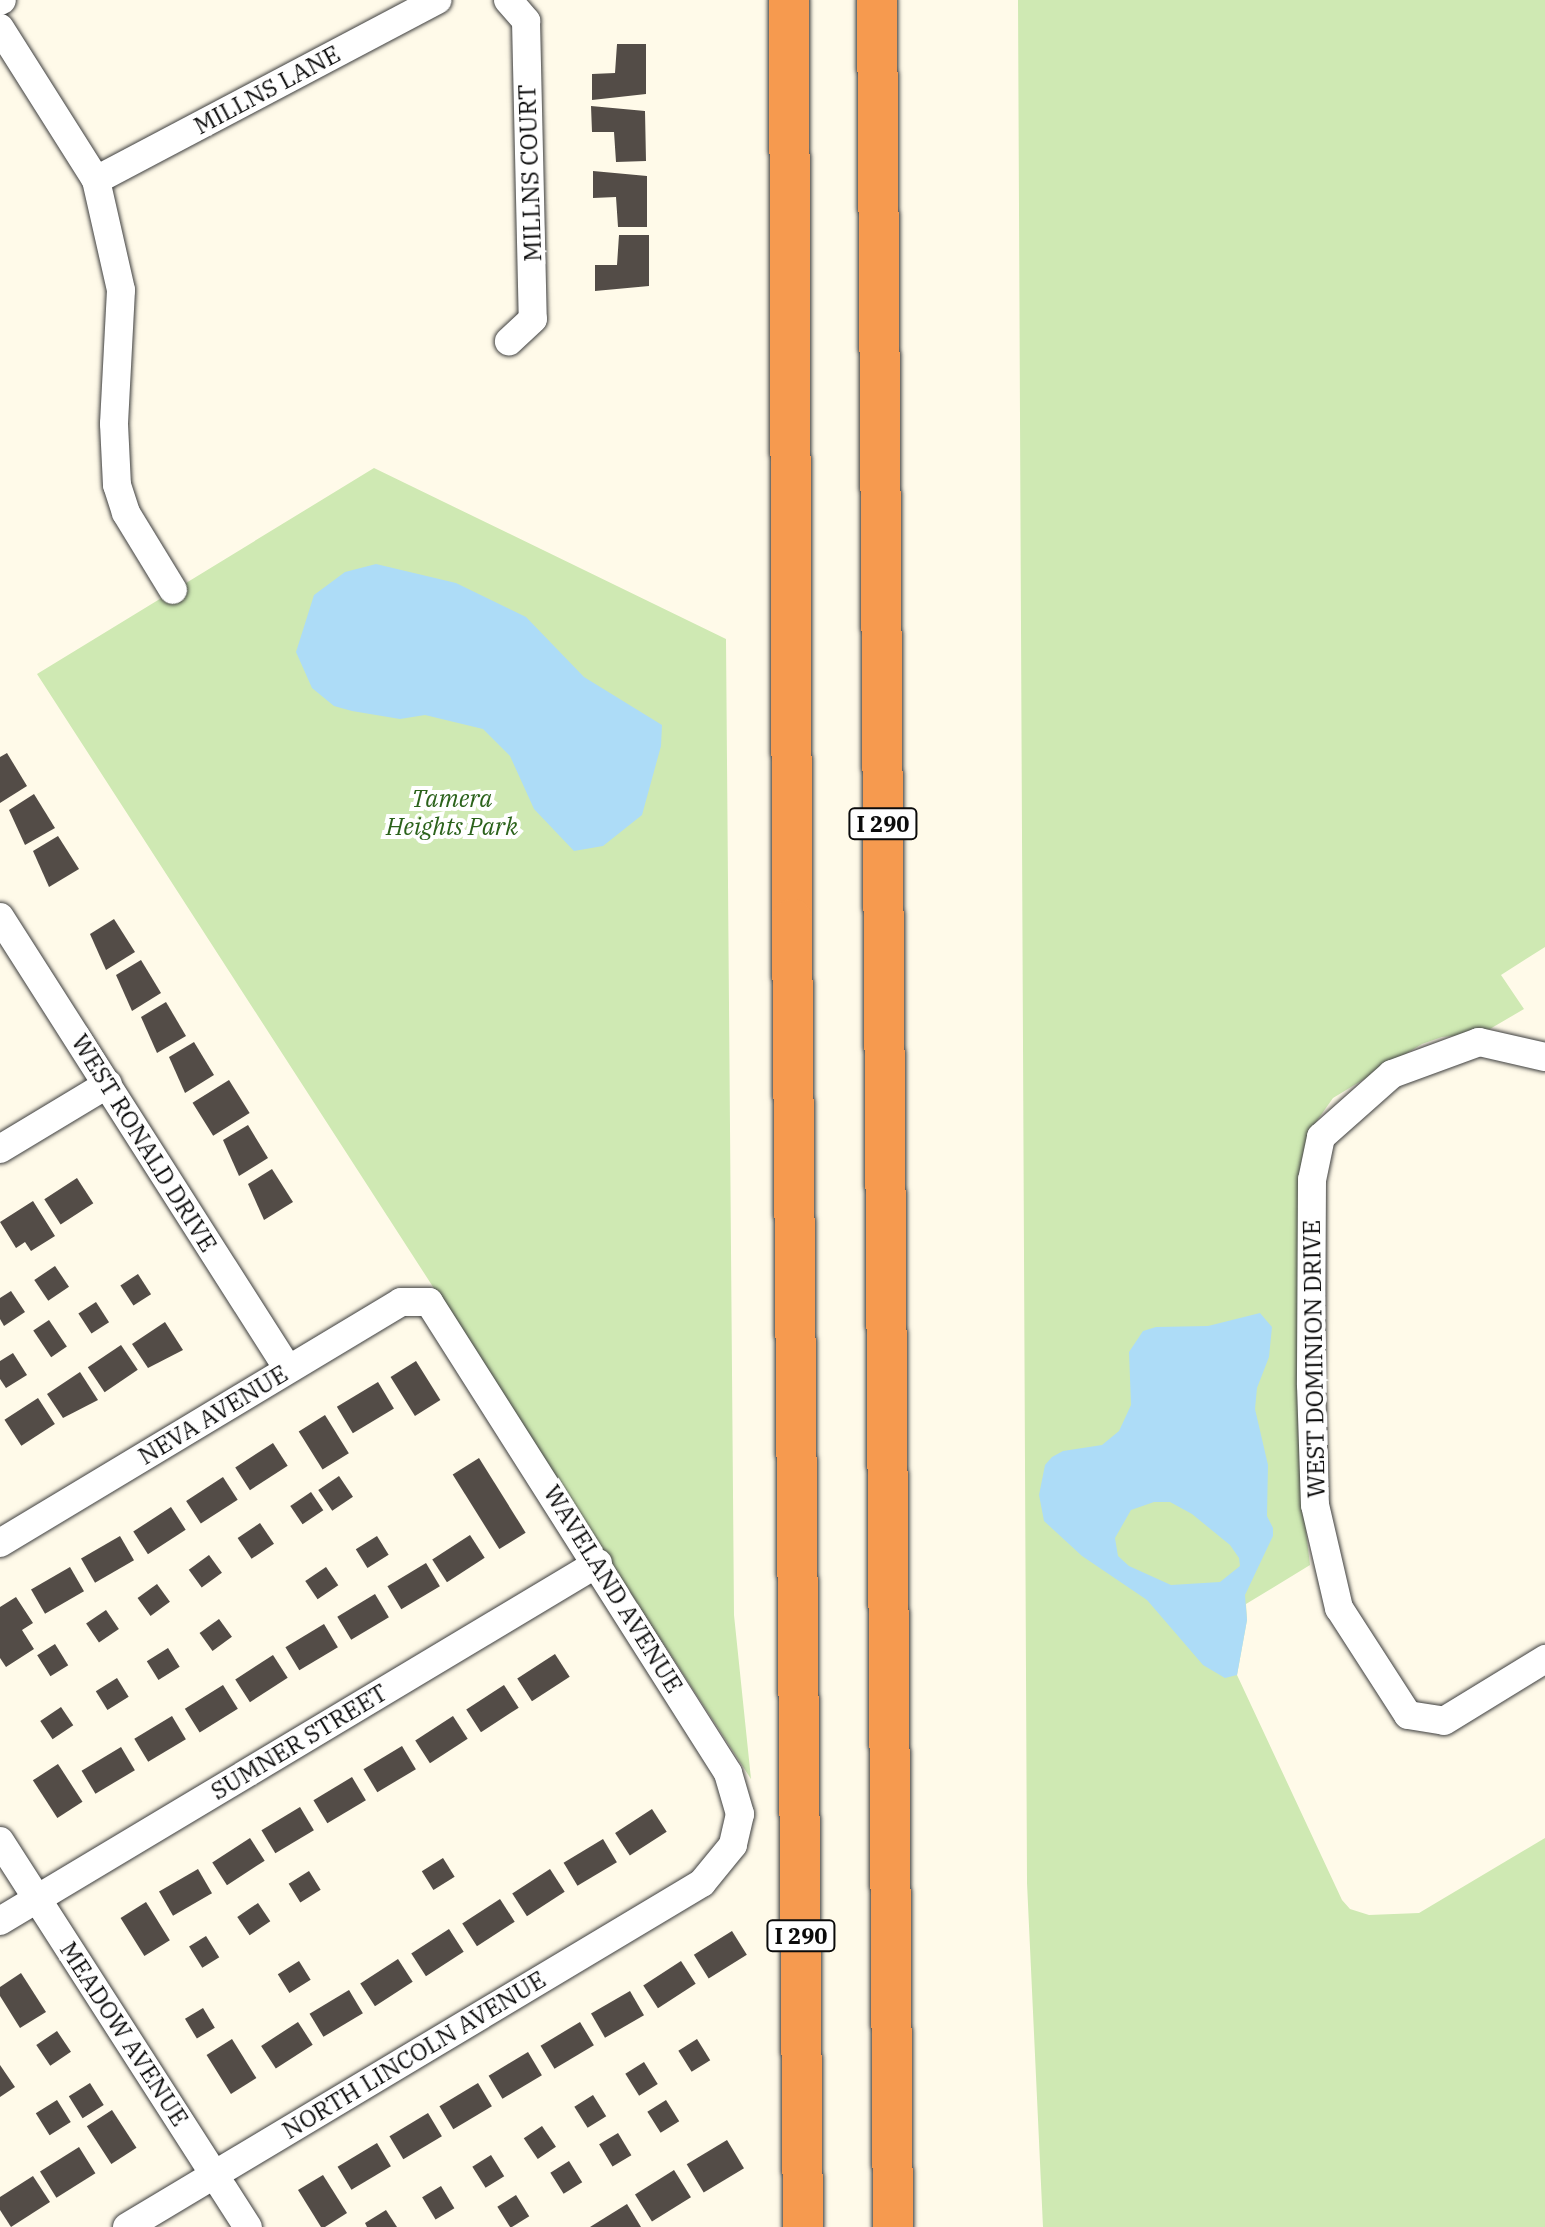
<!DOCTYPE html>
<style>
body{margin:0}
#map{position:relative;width:1545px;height:2227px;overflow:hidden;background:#fffae9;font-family:"IBM Plex Serif",serif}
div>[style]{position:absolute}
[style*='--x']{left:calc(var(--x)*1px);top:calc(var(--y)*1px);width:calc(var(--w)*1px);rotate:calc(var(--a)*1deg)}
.green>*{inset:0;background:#cfe9b3}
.water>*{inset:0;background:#addcf7}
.building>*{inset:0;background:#534c47;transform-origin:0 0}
.roads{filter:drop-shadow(0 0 2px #3e3e3e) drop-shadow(0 0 2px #3e3e3e)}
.minor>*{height:28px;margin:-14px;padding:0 14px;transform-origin:14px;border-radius:14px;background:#fff}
.highway>*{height:40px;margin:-20px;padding:0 20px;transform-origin:20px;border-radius:20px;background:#f69a4f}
span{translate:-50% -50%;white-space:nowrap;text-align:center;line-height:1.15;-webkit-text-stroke:8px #fff;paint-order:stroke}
.shield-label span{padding:2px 6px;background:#fff;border:2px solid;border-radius:6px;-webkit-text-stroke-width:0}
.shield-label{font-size:22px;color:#0b0b0b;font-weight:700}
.street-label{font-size:24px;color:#0b0b0b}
.park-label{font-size:24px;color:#2b621b;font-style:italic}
</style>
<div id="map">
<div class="green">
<div style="clip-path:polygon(1018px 0,1545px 0,1545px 947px,1501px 975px,1524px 1009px,1483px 1033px,1442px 1037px,1422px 1044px,1333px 1098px,1309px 1132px,1298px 1178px,1300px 1481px,1310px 1565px,1246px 1604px,1247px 1620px,1237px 1675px,1342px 1900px,1350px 1909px,1369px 1915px,1419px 1913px,1545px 1838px,1545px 2227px,1043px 2227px,1027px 1883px)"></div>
<div style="clip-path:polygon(374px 468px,726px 639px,734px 1615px,751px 1779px,37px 674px)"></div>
</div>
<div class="water">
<div style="clip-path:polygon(376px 564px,456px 583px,526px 617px,584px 677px,662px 725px,661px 746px,642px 815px,603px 846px,574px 851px,534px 809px,510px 756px,483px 729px,425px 715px,400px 719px,352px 711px,334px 706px,312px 688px,296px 652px,314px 595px,345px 572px)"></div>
<div style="clip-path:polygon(evenodd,1260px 1313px,1272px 1327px,1269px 1357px,1257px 1388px,1255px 1409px,1268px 1465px,1267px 1516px,1273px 1528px,1273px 1536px,1245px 1595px,1247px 1620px,1237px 1675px,1225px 1678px,1203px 1665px,1147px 1600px,1082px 1556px,1044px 1521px,1039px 1495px,1045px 1465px,1052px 1457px,1063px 1451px,1102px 1445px,1119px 1431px,1131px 1405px,1129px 1352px,1143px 1331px,1156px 1327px,1208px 1326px,1260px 1313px,1154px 1502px,1170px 1502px,1192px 1514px,1230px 1545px,1239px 1558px,1240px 1566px,1220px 1582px,1171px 1585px,1129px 1566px,1118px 1556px,1115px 1538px,1131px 1510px,1154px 1502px)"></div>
</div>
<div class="building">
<div style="clip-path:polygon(617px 44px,646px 44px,646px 94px,592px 100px,592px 74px,615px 73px)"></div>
<div style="clip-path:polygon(591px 106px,645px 111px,646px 161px,616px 162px,614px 132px,592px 132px)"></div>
<div style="clip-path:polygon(593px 171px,647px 176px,647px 227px,618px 227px,616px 197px,593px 198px)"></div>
<div style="clip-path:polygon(619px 235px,649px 235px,649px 286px,595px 291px,595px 265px,617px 265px)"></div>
<div style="clip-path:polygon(7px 753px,27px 786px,0 803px,0 757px)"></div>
<div style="clip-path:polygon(34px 794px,55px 828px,25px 845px,9px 810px)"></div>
<div style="clip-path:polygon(58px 836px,79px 869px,49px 887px,33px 851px)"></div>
<div style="clip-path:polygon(114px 919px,135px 952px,106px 970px,90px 934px)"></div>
<div style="clip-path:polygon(141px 960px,161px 993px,132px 1011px,116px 975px)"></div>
<div style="clip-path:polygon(166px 1002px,186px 1036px,157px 1053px,141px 1017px)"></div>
<div style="clip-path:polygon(194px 1042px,214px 1075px,185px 1093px,169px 1057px)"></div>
<div style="left:229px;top:1080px;width:39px;height:43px;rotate:58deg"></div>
<div style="clip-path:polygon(248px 1125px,268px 1158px,239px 1176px,223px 1140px)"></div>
<div style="clip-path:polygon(272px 1169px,293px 1202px,264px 1220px,248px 1184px)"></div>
<div style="left:77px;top:1178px;width:30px;height:39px;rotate:57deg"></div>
<div style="clip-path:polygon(33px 1201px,55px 1236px,31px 1251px,25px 1242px,16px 1248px,0 1222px)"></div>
<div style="left:55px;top:1266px;width:25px;height:25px;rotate:56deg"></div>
<div style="left:138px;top:1274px;width:24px;height:21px;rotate:57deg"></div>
<div style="clip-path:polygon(11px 1291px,25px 1312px,4px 1326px,0 1319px,0 1298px)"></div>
<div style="left:96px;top:1302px;width:24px;height:21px;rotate:57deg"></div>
<div style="left:49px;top:1320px;width:32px;height:19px;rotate:56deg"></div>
<div style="clip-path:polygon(165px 1322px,183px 1350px,148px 1368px,132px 1344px)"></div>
<div style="left:121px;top:1345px;width:30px;height:40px;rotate:56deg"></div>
<div style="clip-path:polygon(13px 1353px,27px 1375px,6px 1388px,0 1379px,0 1361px)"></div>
<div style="left:416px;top:1361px;width:46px;height:30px;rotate:58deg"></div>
<div style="clip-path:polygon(80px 1372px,98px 1400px,63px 1418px,47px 1394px)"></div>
<div style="left:378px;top:1382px;width:31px;height:48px;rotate:59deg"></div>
<div style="left:38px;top:1398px;width:31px;height:40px;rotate:57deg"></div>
<div style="left:325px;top:1415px;width:45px;height:31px;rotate:58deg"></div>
<div style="left:273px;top:1443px;width:27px;height:45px;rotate:57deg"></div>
<div style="left:479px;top:1458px;width:88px;height:31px;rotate:58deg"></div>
<div style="left:339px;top:1476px;width:25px;height:25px;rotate:56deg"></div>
<div style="left:223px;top:1477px;width:27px;height:44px;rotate:57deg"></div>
<div style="left:311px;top:1492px;width:22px;height:25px;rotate:56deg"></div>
<div style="left:171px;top:1507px;width:27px;height:45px;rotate:57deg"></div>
<div style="left:260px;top:1523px;width:25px;height:27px;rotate:56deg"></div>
<div style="left:470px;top:1535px;width:27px;height:45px;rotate:57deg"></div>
<div style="left:120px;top:1536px;width:28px;height:45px;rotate:60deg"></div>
<div style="left:377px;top:1536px;width:22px;height:25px;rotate:58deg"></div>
<div style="left:209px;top:1555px;width:22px;height:25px;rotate:54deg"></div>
<div style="left:426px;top:1563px;width:27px;height:45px;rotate:59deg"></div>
<div style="left:70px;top:1567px;width:28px;height:45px;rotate:60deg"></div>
<div style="left:326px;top:1567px;width:22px;height:25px;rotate:56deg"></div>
<div style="left:157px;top:1584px;width:22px;height:24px;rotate:54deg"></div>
<div style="left:375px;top:1594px;width:27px;height:44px;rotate:59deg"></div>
<div style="clip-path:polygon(16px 1597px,33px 1623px,22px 1630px,34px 1649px,6px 1667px,0 1658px,0 1607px)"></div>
<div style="left:106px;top:1610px;width:23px;height:24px;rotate:56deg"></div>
<div style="left:219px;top:1619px;width:22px;height:24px;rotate:54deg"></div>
<div style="left:324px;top:1624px;width:27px;height:45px;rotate:59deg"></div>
<div style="left:55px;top:1644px;width:25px;height:21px;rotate:58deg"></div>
<div style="left:168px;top:1648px;width:22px;height:25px;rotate:58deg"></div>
<div style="left:555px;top:1654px;width:27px;height:45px;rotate:57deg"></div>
<div style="left:273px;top:1655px;width:27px;height:45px;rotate:57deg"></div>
<div style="left:117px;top:1678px;width:22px;height:25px;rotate:58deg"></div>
<div style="left:223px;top:1685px;width:28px;height:45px;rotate:58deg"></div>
<div style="left:504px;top:1685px;width:27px;height:45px;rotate:57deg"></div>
<div style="left:61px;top:1707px;width:22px;height:25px;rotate:56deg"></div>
<div style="left:172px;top:1716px;width:27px;height:44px;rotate:59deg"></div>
<div style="left:453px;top:1716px;width:27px;height:45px;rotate:57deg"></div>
<div style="left:402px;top:1746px;width:27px;height:45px;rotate:59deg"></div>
<div style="left:121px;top:1747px;width:27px;height:46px;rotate:59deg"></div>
<div style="left:58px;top:1764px;width:45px;height:30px;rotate:57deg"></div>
<div style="left:352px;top:1777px;width:27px;height:45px;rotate:59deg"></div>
<div style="left:300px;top:1807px;width:27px;height:45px;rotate:59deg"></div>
<div style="left:652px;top:1809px;width:27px;height:44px;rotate:57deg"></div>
<div style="left:250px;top:1838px;width:27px;height:45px;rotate:57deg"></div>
<div style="left:603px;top:1839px;width:27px;height:46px;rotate:59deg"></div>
<div style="left:443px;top:1858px;width:22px;height:25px;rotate:58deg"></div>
<div style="left:198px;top:1869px;width:28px;height:45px;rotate:60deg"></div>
<div style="left:550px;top:1869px;width:27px;height:45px;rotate:57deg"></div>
<div style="left:309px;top:1871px;width:22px;height:24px;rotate:58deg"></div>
<div style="left:500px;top:1899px;width:27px;height:45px;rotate:57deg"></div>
<div style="left:146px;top:1902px;width:45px;height:30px;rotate:58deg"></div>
<div style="left:258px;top:1903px;width:22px;height:25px;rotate:56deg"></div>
<div style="left:449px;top:1929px;width:27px;height:45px;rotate:57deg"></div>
<div style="left:732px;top:1931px;width:28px;height:45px;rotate:58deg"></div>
<div style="left:206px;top:1936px;width:25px;height:20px;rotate:58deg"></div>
<div style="left:398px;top:1959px;width:27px;height:45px;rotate:57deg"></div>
<div style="left:299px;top:1961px;width:22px;height:25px;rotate:58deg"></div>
<div style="left:681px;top:1961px;width:27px;height:45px;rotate:57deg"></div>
<div style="clip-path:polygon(21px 1973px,46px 2012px,20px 2028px,0 1996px,0 1987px)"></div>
<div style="left:349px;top:1990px;width:27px;height:46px;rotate:59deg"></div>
<div style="left:630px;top:1991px;width:28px;height:45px;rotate:60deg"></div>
<div style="left:203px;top:2008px;width:23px;height:21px;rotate:59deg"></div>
<div style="left:298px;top:2022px;width:27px;height:44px;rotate:57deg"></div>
<div style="left:580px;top:2022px;width:27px;height:46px;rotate:59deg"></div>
<div style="left:57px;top:2031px;width:25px;height:25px;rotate:56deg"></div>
<div style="left:232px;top:2039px;width:46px;height:30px;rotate:58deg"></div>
<div style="left:697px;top:2039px;width:25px;height:22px;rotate:58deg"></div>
<div style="left:528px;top:2052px;width:27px;height:46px;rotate:59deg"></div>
<div style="left:644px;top:2062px;width:26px;height:22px;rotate:58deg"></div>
<div style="clip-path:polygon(0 2065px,15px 2087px,0 2097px)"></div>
<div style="left:90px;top:2083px;width:26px;height:25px;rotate:58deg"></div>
<div style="left:478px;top:2083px;width:27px;height:45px;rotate:59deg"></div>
<div style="left:593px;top:2095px;width:25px;height:22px;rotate:58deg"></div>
<div style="left:57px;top:2100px;width:26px;height:25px;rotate:58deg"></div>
<div style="left:666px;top:2100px;width:25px;height:22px;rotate:58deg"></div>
<div style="left:112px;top:2110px;width:45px;height:30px;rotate:57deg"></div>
<div style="left:428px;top:2113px;width:27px;height:45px;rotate:59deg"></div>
<div style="left:542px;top:2126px;width:25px;height:22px;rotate:56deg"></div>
<div style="left:618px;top:2133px;width:26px;height:22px;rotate:59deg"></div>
<div style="left:727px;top:2140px;width:33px;height:47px;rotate:59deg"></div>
<div style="left:377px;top:2143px;width:27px;height:46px;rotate:59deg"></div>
<div style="left:79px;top:2147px;width:31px;height:46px;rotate:58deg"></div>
<div style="left:491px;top:2155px;width:25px;height:22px;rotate:58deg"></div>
<div style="left:569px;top:2161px;width:25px;height:22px;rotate:58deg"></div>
<div style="left:674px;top:2170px;width:32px;height:46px;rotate:58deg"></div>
<div style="clip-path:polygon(323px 2175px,347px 2213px,325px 2227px,321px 2227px,298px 2190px)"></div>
<div style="clip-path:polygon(33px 2176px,50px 2202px,11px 2227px,0 2210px,0 2197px)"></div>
<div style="left:441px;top:2186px;width:26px;height:22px;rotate:59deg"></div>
<div style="left:516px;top:2195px;width:25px;height:22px;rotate:58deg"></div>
<div style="clip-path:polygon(627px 2204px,641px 2227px,590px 2227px)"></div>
<div style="clip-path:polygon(386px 2210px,397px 2227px,367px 2227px,365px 2223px)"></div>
</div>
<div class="roads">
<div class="minor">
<div style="--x:508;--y:0;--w:28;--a:49"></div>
<div style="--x:526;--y:21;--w:298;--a:88.7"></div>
<div style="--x:533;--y:319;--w:33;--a:137"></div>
<div style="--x:0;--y:1;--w:2;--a:-27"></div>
<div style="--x:0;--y:28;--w:180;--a:57.7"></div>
<div style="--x:96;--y:180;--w:113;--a:77.2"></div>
<div style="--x:121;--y:290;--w:134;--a:93"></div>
<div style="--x:114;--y:424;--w:61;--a:87.2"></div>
<div style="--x:117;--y:485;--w:29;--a:72"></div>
<div style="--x:126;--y:513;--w:90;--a:58.6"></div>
<div style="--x:96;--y:180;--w:386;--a:-27.8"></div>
<div style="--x:0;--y:917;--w:536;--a:57.5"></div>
<div style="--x:1545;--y:1057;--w:68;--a:-167.2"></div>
<div style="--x:1479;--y:1042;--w:93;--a:159.8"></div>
<div style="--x:1392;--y:1074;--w:95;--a:138.4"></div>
<div style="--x:1321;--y:1137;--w:44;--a:101.8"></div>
<div style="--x:1312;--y:1180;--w:205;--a:90.3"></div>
<div style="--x:1311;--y:1385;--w:120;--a:88.1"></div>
<div style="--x:1315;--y:1505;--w:106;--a:76.9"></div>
<div style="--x:1339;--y:1608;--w:127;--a:57.2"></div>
<div style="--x:1408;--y:1715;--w:36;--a:9"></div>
<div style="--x:1444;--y:1721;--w:119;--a:-31.5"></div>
<div style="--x:0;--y:1149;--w:126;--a:-31"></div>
<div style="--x:0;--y:1543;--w:468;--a:-31"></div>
<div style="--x:401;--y:1302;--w:28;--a:0"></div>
<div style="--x:429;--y:1302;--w:558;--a:57.59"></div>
<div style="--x:728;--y:1773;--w:43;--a:73.7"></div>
<div style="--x:740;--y:1814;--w:32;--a:103"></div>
<div style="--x:733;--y:1845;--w:49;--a:129.2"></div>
<div style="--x:702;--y:1883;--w:670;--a:149.11"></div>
<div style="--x:0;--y:1841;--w:459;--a:57.3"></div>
<div style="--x:0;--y:1921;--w:697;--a:-30.91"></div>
</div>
<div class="highway">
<div style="--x:789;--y:0;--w:919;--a:89.81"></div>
<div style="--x:792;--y:919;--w:1308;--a:89.52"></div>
<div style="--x:877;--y:0;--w:2227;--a:89.59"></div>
</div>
</div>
<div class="shield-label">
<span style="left:883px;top:824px">I 290</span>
<span style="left:801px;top:1936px">I 290</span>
</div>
<div class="street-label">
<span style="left:267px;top:90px;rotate:-28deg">MILLNS LANE</span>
<span style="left:530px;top:173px;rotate:-92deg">MILLNS COURT</span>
<span style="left:144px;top:1143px;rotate:58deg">WEST RONALD DRIVE</span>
<span style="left:1314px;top:1359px;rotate:-91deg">WEST DOMINION DRIVE</span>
<span style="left:213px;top:1415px;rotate:-31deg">NEVA AVENUE</span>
<span style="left:613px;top:1589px;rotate:58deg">WAVELAND AVENUE</span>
<span style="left:299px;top:1742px;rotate:-31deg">SUMNER STREET</span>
<span style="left:124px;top:2034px;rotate:57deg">MEADOW AVENUE</span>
<span style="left:414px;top:2055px;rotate:-31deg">NORTH LINCOLN AVENUE</span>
</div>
<div class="park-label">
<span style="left:452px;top:813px">Tamera<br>Heights Park</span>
</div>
</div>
